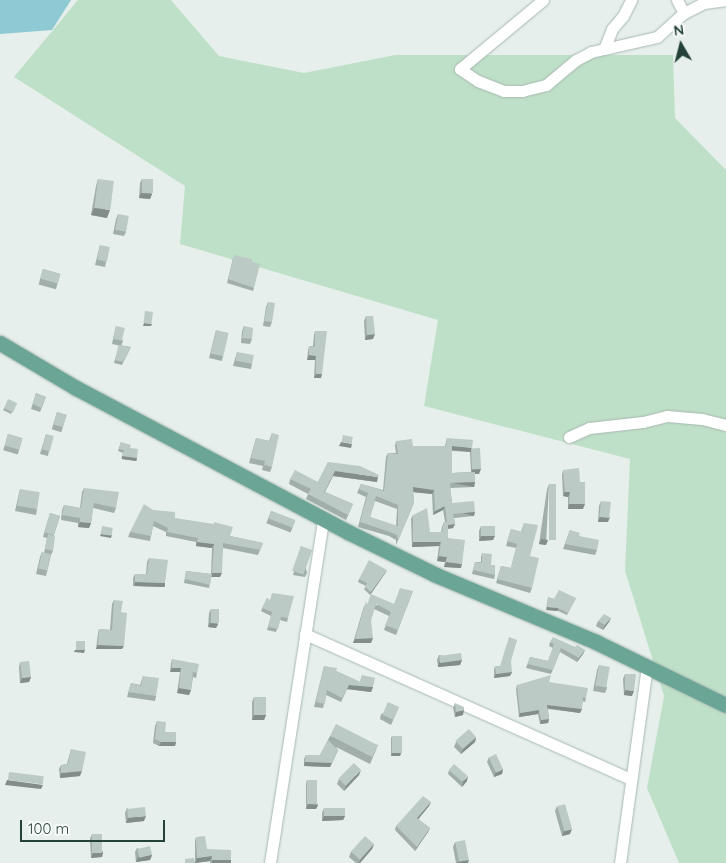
<!DOCTYPE html>
<style>
body{margin:0}
#map{position:relative;width:726px;height:863px;overflow:hidden;background:#e6efeb;font-family:Quicksand,sans-serif}
div>[style]{position:absolute}
[style*='--x']{left:calc(var(--x)*1px);top:calc(var(--y)*1px);width:calc(var(--w)*1px);rotate:calc(var(--a)*1deg)}
.green>*{inset:0;background:#bfe0c8}
.water>*{inset:0;background:#8ec9d4}
.roads{filter:drop-shadow(0 0 1px #a8b8b2) drop-shadow(0 0 1px #a8b8b2)}
.minor>*{height:11px;margin:-5.5px;padding:0 5.5px;transform-origin:5.5px;border-radius:5.5px;background:#fff}
.major>*{height:15px;margin:-7.5px;padding:0 7.5px;transform-origin:7.5px;border-radius:7.5px;background:#6aa596}
.wall>*{inset:0;background:#a1aea9;transform-origin:0 0}
.shaded-wall>*{inset:0;background:#838d89;transform-origin:0 0}
.building>*{inset:0;background:#bbcac4;transform-origin:0 0}
span{translate:-50% -50%;white-space:nowrap;text-align:center;line-height:1.15;-webkit-text-stroke:4px #f7fbf9;paint-order:stroke}
.north{position:absolute;left:656px;top:20px;width:50px;height:50px;-webkit-text-stroke:4px #f7fbf9;paint-order:stroke;rotate:352deg;font-size:14px;font-weight:700;line-height:20px;text-align:center;color:#24423a}
.north::after{content:'';display:block;margin:auto;width:18px;height:22px;background:#24423a;clip-path:polygon(50% 0,100% 100%,50% 72%,0 100%)}
.scale{position:absolute;left:20px;top:820px;width:145px;height:22px;box-sizing:border-box;border:2px solid #24423a;border-top:0;padding-left:6px;font-size:15px;line-height:18px;white-space:nowrap;color:#24423a;-webkit-text-stroke:4px #f7fbf9;paint-order:stroke}
</style>
<div id="map">
<div class="green">
<div style="clip-path:polygon(78px 0,171px 0,219px 56px,304px 73px,395px 55px,673px 55px,675px 118px,726px 170px,726px 863px,679px 863px,647px 788px,664px 696px,625px 571px,630px 459px,424px 406px,438px 320px,180px 244px,185px 186px,14px 77px)"></div>
</div>
<div class="water">
<div style="clip-path:polygon(0 0,71px 0,52px 30px,0 34px)"></div>
</div>
<div class="roads">
<div class="minor">
<div style="--x:543;--y:0;--w:108;--a:140.3"></div>
<div style="--x:460;--y:69;--w:22;--a:34"></div>
<div style="--x:478;--y:81;--w:28;--a:21"></div>
<div style="--x:504;--y:91;--w:18;--a:0"></div>
<div style="--x:522;--y:91;--w:25;--a:-14"></div>
<div style="--x:546;--y:85;--w:39;--a:-40"></div>
<div style="--x:576;--y:60;--w:17;--a:-28"></div>
<div style="--x:591;--y:52;--w:68;--a:-12.8"></div>
<div style="--x:657;--y:37;--w:36;--a:-42"></div>
<div style="--x:684;--y:13;--w:22;--a:-27"></div>
<div style="--x:704;--y:3;--w:22;--a:-8"></div>
<div style="--x:677;--y:0;--w:15;--a:62"></div>
<div style="--x:604;--y:49;--w:22;--a:-68"></div>
<div style="--x:612;--y:29;--w:17;--a:-50"></div>
<div style="--x:623;--y:16;--w:18;--a:-63"></div>
<div style="--x:569;--y:437;--w:22;--a:-24"></div>
<div style="--x:589;--y:428;--w:54;--a:-6.3"></div>
<div style="--x:643;--y:422;--w:25;--a:-14"></div>
<div style="--x:667;--y:416;--w:35;--a:5"></div>
<div style="--x:702;--y:419;--w:25;--a:14"></div>
<div style="--x:305;--y:634;--w:357;--a:24"></div>
<div style="--x:270;--y:863;--w:348;--a:-81.2"></div>
<div style="--x:620;--y:863;--w:198;--a:-82.2"></div>
</div>
<div class="major">
<div style="--x:0;--y:343;--w:88;--a:30.6"></div>
<div style="--x:76;--y:388;--w:308;--a:27.9"></div>
<div style="--x:348;--y:532;--w:98;--a:26"></div>
<div style="--x:436;--y:575;--w:173;--a:22.7"></div>
<div style="--x:596;--y:642;--w:144;--a:25.9"></div>
</div>
</div>
<div class="wall">
<div style="clip-path:polygon(98px 179px,107px 218px,91px 215px,96px 186px)"></div>
<div style="clip-path:polygon(142px 179px,152px 194px,150px 199px,139px 198px,140px 183px)"></div>
<div style="clip-path:polygon(118px 214px,126px 232px,124px 236px,113px 234px,116px 219px)"></div>
<div style="clip-path:polygon(100px 245px,106px 262px,105px 267px,95px 265px)"></div>
<div style="clip-path:polygon(233px 258px,252px 262px,254px 288px,253px 291px,227px 283px)"></div>
<div style="left:43px;top:269px;width:18px;height:16px;rotate:16deg"></div>
<div style="clip-path:polygon(268px 302px,272px 322px,270px 327px,263px 326px,266px 307px)"></div>
<div style="clip-path:polygon(366px 316px,373px 339px,365px 340px,364px 321px)"></div>
<div style="clip-path:polygon(116px 326px,123px 341px,121px 346px,112px 344px)"></div>
<div style="clip-path:polygon(244px 326px,252px 339px,250px 344px,241px 343px,242px 331px)"></div>
<div style="clip-path:polygon(216px 330px,223px 356px,222px 361px,209px 358px)"></div>
<div style="clip-path:polygon(315px 331px,321px 378px,314px 378px,315px 360px,307px 360px,308px 351px,309px 346px,313px 346px,314px 335px)"></div>
<div style="clip-path:polygon(119px 345px,131px 347px,122px 365px,114px 363px)"></div>
<div style="clip-path:polygon(237px 352px,252px 364px,251px 369px,233px 366px)"></div>
<div style="clip-path:polygon(36px 393px,46px 397px,40px 412px,31px 409px)"></div>
<div style="clip-path:polygon(17px 403px,11px 414px,3px 410px,4px 408px)"></div>
<div style="left:57px;top:412px;width:10px;height:18px;rotate:17deg"></div>
<div style="clip-path:polygon(272px 433px,272px 467px,270px 472px,262px 470px,263px 466px,249px 463px,256px 438px,269px 441px)"></div>
<div style="left:8px;top:434px;width:15px;height:17px;rotate:16deg"></div>
<div style="clip-path:polygon(46px 434px,49px 451px,48px 456px,40px 454px)"></div>
<div style="clip-path:polygon(evenodd,447px 438px,472px 449px,479px 474px,475px 474px,475px 482px,474px 487px,450px 488px,452px 503px,474px 516px,454px 518px,455px 524px,453px 528px,448px 529px,448px 538px,461px 568px,444px 567px,445px 562px,437px 561px,439px 546px,412px 547px,411px 519px,413px 515px,430px 532px,441px 532px,442px 527px,444px 522px,445px 522px,443px 510px,433px 515px,432px 494px,413px 492px,414px 503px,396px 545px,396px 540px,389px 536px,358px 527px,366px 497px,357px 493px,361px 484px,383px 490px,386px 457px,388px 453px,396px 453px,395px 446px,396px 441px,413px 446px,445px 446px,447px 438px,452px 451px,470px 452px,471px 472px,452px 473px,452px 451px,447px 438px,375px 501px,397px 509px,396px 526px,370px 517px,375px 501px)"></div>
<div style="clip-path:polygon(121px 442px,130px 448px,137px 458px,136px 461px,122px 459px,123px 453px,118px 451px)"></div>
<div style="clip-path:polygon(328px 462px,377px 482px,333px 476px,325px 492px,353px 504px,346px 520px,306px 499px,308px 494px,289px 484px,290px 479px,318px 482px)"></div>
<div style="clip-path:polygon(563px 470px,583px 509px,568px 509px,568px 497px,563px 496px,562px 475px)"></div>
<div style="clip-path:polygon(549px 484px,546px 545px,539px 544px,547px 489px)"></div>
<div style="clip-path:polygon(84px 488px,116px 508px,114px 513px,93px 508px,91px 523px,89px 528px,78px 527px,78px 523px,61px 520px,62px 510px,64px 505px,80px 508px,82px 492px)"></div>
<div style="clip-path:polygon(20px 489px,37px 510px,36px 515px,15px 511px)"></div>
<div style="clip-path:polygon(601px 501px,608px 522px,598px 522px,599px 506px)"></div>
<div style="clip-path:polygon(153px 510px,175px 518px,230px 536px,263px 543px,258px 555px,223px 548px,220px 577px,211px 577px,209px 588px,184px 583px,186px 571px,211px 574px,212px 548px,196px 546px,196px 542px,166px 536px,166px 532px,153px 526px,150px 541px,128px 537px,130px 532px)"></div>
<div style="left:271px;top:511px;width:26px;height:13px;rotate:21deg"></div>
<div style="clip-path:polygon(50px 513px,60px 516px,54px 535px,53px 551px,51px 555px,46px 576px,36px 574px,40px 557px,42px 552px,44px 553px,47px 538px,43px 537px)"></div>
<div style="clip-path:polygon(524px 523px,530px 556px,532px 588px,530px 593px,496px 583px,501px 566px,511px 568px,516px 548px,506px 546px,511px 529px,521px 532px)"></div>
<div style="clip-path:polygon(481px 526px,493px 540px,479px 541px,479px 531px)"></div>
<div style="clip-path:polygon(570px 530px,579px 536px,597px 550px,595px 555px,563px 549px)"></div>
<div style="clip-path:polygon(301px 546px,307px 573px,305px 577px,293px 575px)"></div>
<div style="clip-path:polygon(482px 553px,495px 575px,494px 579px,472px 574px,475px 562px,481px 562px,481px 557px)"></div>
<div style="clip-path:polygon(149px 558px,165px 583px,163px 587px,133px 586px,133px 578px,135px 574px,146px 574px,147px 562px)"></div>
<div style="clip-path:polygon(386px 572px,370px 595px,364px 589px,366px 586px,358px 582px,359px 579px)"></div>
<div style="clip-path:polygon(413px 591px,396px 635px,384px 630px,389px 616px,374px 609px,371px 620px,371px 643px,353px 643px,364px 606px,394px 604px)"></div>
<div style="clip-path:polygon(548px 597px,554px 599px,576px 598px,567px 615px,558px 611px,546px 610px)"></div>
<div style="clip-path:polygon(267px 598px,288px 618px,287px 622px,280px 620px,276px 632px,267px 630px,271px 616px,261px 611px)"></div>
<div style="clip-path:polygon(114px 600px,121px 612px,122px 649px,96px 649px,98px 633px,99px 629px,110px 630px,112px 604px)"></div>
<div style="clip-path:polygon(211px 609px,218px 624px,216px 628px,208px 627px,209px 613px)"></div>
<div style="clip-path:polygon(611px 618px,609px 622px,603px 630px,596px 626px,598px 621px)"></div>
<div style="clip-path:polygon(550px 642px,575px 647px,585px 650px,583px 654px,577px 662px,560px 652px,551px 674px,526px 668px,530px 657px,548px 661px,553px 648px,549px 646px)"></div>
<div style="clip-path:polygon(439px 655px,462px 660px,460px 665px,438px 667px,437px 660px)"></div>
<div style="clip-path:polygon(172px 659px,197px 673px,196px 678px,193px 677px,191px 690px,189px 695px,177px 693px,180px 672px,170px 672px,171px 663px)"></div>
<div style="clip-path:polygon(20px 662px,31px 677px,29px 682px,20px 683px,19px 667px)"></div>
<div style="clip-path:polygon(599px 665px,607px 688px,605px 693px,593px 691px,597px 670px)"></div>
<div style="clip-path:polygon(324px 666px,336px 671px,360px 682px,362px 675px,373px 687px,371px 692px,347px 689px,341px 702px,326px 695px,323px 708px,314px 707px)"></div>
<div style="clip-path:polygon(495px 666px,499px 666px,512px 672px,510px 676px,494px 678px,494px 670px)"></div>
<div style="clip-path:polygon(625px 674px,632px 696px,624px 695px,623px 679px)"></div>
<div style="clip-path:polygon(143px 676px,156px 696px,155px 701px,127px 697px,131px 683px,140px 685px)"></div>
<div style="clip-path:polygon(549px 682px,586px 698px,585px 702px,583px 701px,580px 713px,548px 709px,549px 719px,548px 723px,540px 724px,538px 714px,519px 717px,516px 689px,517px 685px)"></div>
<div style="clip-path:polygon(254px 697px,266px 715px,264px 720px,252px 720px,252px 702px)"></div>
<div style="clip-path:polygon(455px 703px,463px 715px,455px 717px,453px 708px)"></div>
<div style="clip-path:polygon(399px 707px,391px 725px,380px 719px,381px 714px)"></div>
<div style="clip-path:polygon(157px 721px,165px 732px,176px 742px,175px 746px,159px 746px,153px 743px,155px 726px)"></div>
<div style="clip-path:polygon(330px 736px,378px 745px,370px 764px,336px 747px,338px 750px,330px 767px,304px 766px,304px 759px,306px 755px,320px 755px)"></div>
<div style="clip-path:polygon(392px 736px,401px 753px,400px 756px,391px 756px,391px 738px)"></div>
<div style="clip-path:polygon(476px 737px,475px 742px,461px 754px,454px 747px,456px 742px)"></div>
<div style="clip-path:polygon(71px 749px,80px 776px,60px 778px,59px 769px,61px 765px,67px 764px)"></div>
<div style="clip-path:polygon(489px 757px,503px 769px,502px 774px,494px 777px,487px 762px)"></div>
<div style="clip-path:polygon(449px 770px,467px 781px,462px 787px,448px 774px)"></div>
<div style="clip-path:polygon(359px 775px,344px 791px,337px 784px,339px 779px)"></div>
<div style="clip-path:polygon(307px 780px,318px 805px,316px 809px,306px 809px,306px 784px)"></div>
<div style="clip-path:polygon(431px 802px,429px 806px,418px 819px,430px 828px,428px 832px,415px 851px,395px 830px,396px 826px)"></div>
<div style="clip-path:polygon(557px 806px,570px 834px,562px 836px,555px 811px)"></div>
<div style="clip-path:polygon(127px 808px,144px 821px,126px 823px,125px 813px)"></div>
<div style="clip-path:polygon(324px 808px,345px 816px,343px 820px,322px 821px,322px 813px)"></div>
<div style="clip-path:polygon(92px 834px,103px 852px,102px 857px,91px 858px,90px 839px)"></div>
<div style="clip-path:polygon(196px 837px,207px 849px,231px 860px,230px 863px,210px 863px,210px 861px,195px 863px,195px 841px)"></div>
<div style="clip-path:polygon(455px 842px,468px 863px,456px 863px,453px 847px)"></div>
<div style="clip-path:polygon(374px 844px,372px 849px,360px 863px,356px 863px,349px 857px,351px 852px)"></div>
<div style="clip-path:polygon(137px 848px,152px 855px,150px 860px,136px 862px,135px 852px)"></div>
</div>
<div class="shaded-wall">
<div style="clip-path:polygon(141px 193px,152px 194px,150px 199px,139px 198px)"></div>
<div style="clip-path:polygon(94px 208px,110px 210px,107px 218px,91px 215px)"></div>
<div style="clip-path:polygon(144px 323px,152px 324px,151px 326px,143px 326px)"></div>
<div style="clip-path:polygon(375px 334px,373px 339px,365px 340px,367px 335px)"></div>
<div style="clip-path:polygon(309px 355px,316px 356px,315px 360px,307px 360px)"></div>
<div style="clip-path:polygon(316px 374px,322px 374px,321px 378px,314px 378px)"></div>
<div style="clip-path:polygon(341px 442px,352px 444px,351px 448px,339px 446px)"></div>
<div style="left:452px;top:446px;width:20px;height:4px;rotate:6deg"></div>
<div style="left:122px;top:456px;width:15px;height:3px;rotate:8deg"></div>
<div style="clip-path:polygon(472px 469px,481px 469px,479px 474px,471px 474px)"></div>
<div style="clip-path:polygon(335px 471px,378px 477px,377px 482px,333px 476px,323px 496px)"></div>
<div style="left:475px;top:482px;width:5px;height:25px;rotate:101deg"></div>
<div style="clip-path:polygon(413px 487px,434px 490px,432px 494px,412px 492px)"></div>
<div style="clip-path:polygon(565px 492px,570px 492px,568px 497px,563px 496px)"></div>
<div style="clip-path:polygon(569px 504px,585px 504px,583px 509px,568px 509px)"></div>
<div style="clip-path:polygon(445px 506px,443px 510px,433px 515px,435px 511px)"></div>
<div style="left:475px;top:512px;width:4px;height:22px;rotate:104deg"></div>
<div style="clip-path:polygon(600px 517px,610px 517px,608px 522px,598px 522px)"></div>
<div style="clip-path:polygon(80px 522px,91px 523px,89px 528px,78px 527px)"></div>
<div style="clip-path:polygon(455px 524px,453px 528px,446px 529px,448px 525px)"></div>
<div style="clip-path:polygon(101px 534px,112px 535px,111px 538px,100px 536px)"></div>
<div style="clip-path:polygon(481px 536px,495px 536px,493px 540px,479px 541px)"></div>
<div style="clip-path:polygon(541px 539px,548px 540px,546px 545px,539px 544px)"></div>
<div style="clip-path:polygon(197px 542px,214px 544px,212px 548px,196px 546px)"></div>
<div style="clip-path:polygon(413px 542px,441px 542px,439px 546px,412px 547px)"></div>
<div style="clip-path:polygon(439px 556px,447px 557px,445px 562px,437px 561px)"></div>
<div style="clip-path:polygon(446px 562px,462px 564px,461px 568px,444px 567px)"></div>
<div style="clip-path:polygon(387px 570px,386px 572px,370px 595px,371px 592px)"></div>
<div style="clip-path:polygon(212px 573px,222px 573px,220px 577px,210px 577px)"></div>
<div style="left:135px;top:582px;width:30px;height:4px;rotate:2deg"></div>
<div style="left:547px;top:607px;width:11px;height:3px;rotate:5deg"></div>
<div style="clip-path:polygon(611px 618px,609px 622px,603px 630px,605px 625px)"></div>
<div style="clip-path:polygon(210px 623px,218px 624px,216px 628px,208px 627px)"></div>
<div style="clip-path:polygon(373px 638px,371px 643px,353px 643px,355px 639px)"></div>
<div style="clip-path:polygon(98px 645px,124px 646px,122px 649px,96px 649px)"></div>
<div style="clip-path:polygon(75px 650px,85px 650px,84px 653px,74px 652px)"></div>
<div style="clip-path:polygon(585px 650px,583px 654px,577px 662px,579px 658px)"></div>
<div style="clip-path:polygon(462px 660px,460px 665px,438px 667px,439px 662px)"></div>
<div style="clip-path:polygon(172px 668px,181px 668px,180px 672px,170px 672px)"></div>
<div style="clip-path:polygon(512px 672px,510px 676px,494px 678px,496px 674px)"></div>
<div style="clip-path:polygon(31px 677px,29px 682px,20px 683px,22px 678px)"></div>
<div style="clip-path:polygon(349px 685px,373px 687px,371px 692px,347px 689px,341px 702px)"></div>
<div style="clip-path:polygon(179px 688px,191px 690px,189px 695px,177px 693px)"></div>
<div style="clip-path:polygon(625px 690px,634px 691px,632px 696px,624px 695px)"></div>
<div style="clip-path:polygon(547px 705px,582px 709px,580px 713px,546px 708px)"></div>
<div style="clip-path:polygon(464px 710px,463px 715px,455px 717px,456px 712px)"></div>
<div style="clip-path:polygon(539px 710px,538px 714px,519px 717px,520px 713px)"></div>
<div style="clip-path:polygon(254px 715px,266px 715px,264px 720px,252px 720px)"></div>
<div style="clip-path:polygon(549px 719px,548px 723px,540px 724px,541px 720px)"></div>
<div style="clip-path:polygon(476px 737px,475px 742px,461px 754px,463px 749px)"></div>
<div style="clip-path:polygon(161px 742px,176px 742px,175px 746px,159px 746px)"></div>
<div style="clip-path:polygon(338px 750px,330px 767px,304px 766px,305px 762px)"></div>
<div style="clip-path:polygon(392px 753px,401px 753px,400px 756px,391px 756px)"></div>
<div style="clip-path:polygon(503px 769px,502px 774px,494px 777px,496px 772px)"></div>
<div style="clip-path:polygon(361px 770px,359px 775px,344px 791px,346px 786px)"></div>
<div style="clip-path:polygon(82px 771px,80px 776px,60px 778px,61px 773px)"></div>
<div style="clip-path:polygon(468px 776px,467px 781px,462px 787px,463px 782px)"></div>
<div style="clip-path:polygon(7px 780px,43px 785px,41px 789px,5px 785px)"></div>
<div style="clip-path:polygon(431px 802px,429px 806px,416px 822px,417px 818px)"></div>
<div style="clip-path:polygon(308px 804px,318px 805px,316px 809px,306px 809px)"></div>
<div style="clip-path:polygon(146px 816px,144px 821px,126px 823px,128px 818px)"></div>
<div style="clip-path:polygon(324px 816px,345px 816px,343px 820px,322px 821px)"></div>
<div style="clip-path:polygon(430px 828px,428px 832px,415px 851px,417px 847px)"></div>
<div style="clip-path:polygon(572px 829px,570px 834px,562px 836px,564px 831px)"></div>
<div style="clip-path:polygon(374px 844px,372px 849px,360px 863px,359px 863px,360px 860px)"></div>
<div style="clip-path:polygon(103px 852px,102px 857px,91px 858px,93px 853px)"></div>
<div style="clip-path:polygon(152px 855px,150px 860px,136px 862px,138px 857px)"></div>
<div style="clip-path:polygon(212px 856px,210px 861px,195px 863px,197px 858px)"></div>
<div style="left:212px;top:860px;width:19px;height:3px"></div>
<div style="clip-path:polygon(469px 860px,468px 863px,457px 863px,458px 862px)"></div>
</div>
<div class="building">
<div style="left:98px;top:179px;width:16px;height:29px;rotate:7deg"></div>
<div style="left:142px;top:179px;width:11px;height:14px"></div>
<div style="left:118px;top:214px;width:11px;height:16px;rotate:10deg"></div>
<div style="left:100px;top:245px;width:10px;height:15px;rotate:11deg"></div>
<div style="clip-path:polygon(234px 255px,252px 259px,252px 262px,260px 264px,254px 288px,228px 279px)"></div>
<div style="left:43px;top:269px;width:18px;height:10px;rotate:16deg"></div>
<div style="clip-path:polygon(268px 302px,275px 303px,272px 322px,264px 321px)"></div>
<div style="left:145px;top:311px;width:8px;height:12px;rotate:7deg"></div>
<div style="clip-path:polygon(366px 316px,373px 316px,375px 334px,367px 335px)"></div>
<div style="left:116px;top:326px;width:9px;height:13px;rotate:13deg"></div>
<div style="clip-path:polygon(244px 326px,253px 328px,252px 339px,242px 338px)"></div>
<div style="left:216px;top:330px;width:13px;height:24px;rotate:13deg"></div>
<div style="clip-path:polygon(315px 331px,327px 331px,322px 374px,316px 374px,316px 356px,309px 355px,309px 346px,315px 347px)"></div>
<div style="clip-path:polygon(119px 345px,131px 347px,123px 362px,115px 360px)"></div>
<div style="left:237px;top:352px;width:17px;height:9px;rotate:10deg"></div>
<div style="clip-path:polygon(36px 393px,46px 397px,41px 408px,33px 404px)"></div>
<div style="left:8px;top:399px;width:10px;height:10px;rotate:24deg"></div>
<div style="left:57px;top:412px;width:10px;height:13px;rotate:17deg"></div>
<div style="clip-path:polygon(272px 433px,279px 435px,272px 467px,264px 465px,265px 461px,251px 458px,256px 438px,270px 441px)"></div>
<div style="left:8px;top:434px;width:15px;height:12px;rotate:16deg"></div>
<div style="left:46px;top:434px;width:8px;height:16px;rotate:14deg"></div>
<div style="left:343px;top:435px;width:10px;height:7px;rotate:11deg"></div>
<div style="clip-path:polygon(evenodd,447px 438px,473px 440px,472px 448px,452px 446px,452px 473px,475px 472px,475px 482px,450px 483px,452px 503px,474px 501px,475px 512px,453px 514px,455px 524px,448px 525px,448px 538px,465px 540px,462px 564px,446px 562px,447px 557px,439px 556px,441px 542px,413px 542px,413px 515px,427px 508px,430px 532px,442px 532px,444px 522px,447px 522px,445px 506px,435px 511px,434px 490px,413px 487px,414px 503px,398px 541px,397px 535px,390px 532px,360px 522px,368px 493px,359px 489px,361px 484px,384px 491px,388px 453px,398px 454px,396px 441px,412px 439px,413px 446px,450px 446px,446px 446px,447px 438px,376px 496px,398px 505px,398px 526px,370px 517px,376px 496px)"></div>
<div style="clip-path:polygon(121px 442px,131px 445px,130px 448px,138px 449px,137px 458px,122px 456px,124px 450px,119px 449px)"></div>
<div style="left:480px;top:448px;width:21px;height:9px;rotate:87deg"></div>
<div style="clip-path:polygon(328px 462px,360px 466px,379px 475px,378px 477px,335px 471px,324px 492px,353px 504px,348px 515px,308px 494px,311px 489px,290px 479px,295px 470px,318px 482px)"></div>
<div style="clip-path:polygon(579px 468px,580px 482px,585px 482px,585px 504px,569px 504px,570px 492px,565px 492px,563px 470px)"></div>
<div style="left:549px;top:484px;width:7px;height:56px"></div>
<div style="clip-path:polygon(84px 488px,119px 492px,116px 508px,94px 503px,91px 523px,80px 522px,80px 518px,62px 515px,64px 505px,81px 508px)"></div>
<div style="left:20px;top:489px;width:20px;height:17px;rotate:9deg"></div>
<div style="left:601px;top:501px;width:10px;height:16px;rotate:6deg"></div>
<div style="clip-path:polygon(144px 504px,153px 510px,175px 512px,175px 518px,214px 524px,214px 522px,233px 527px,230px 536px,263px 543px,260px 550px,223px 543px,222px 573px,212px 573px,214px 544px,197px 542px,198px 538px,167px 532px,168px 528px,154px 521px,151px 536px,130px 532px)"></div>
<div style="left:271px;top:511px;width:26px;height:8px;rotate:21deg"></div>
<div style="left:50px;top:513px;width:10px;height:20px;rotate:17deg"></div>
<div style="clip-path:polygon(524px 523px,538px 525px,530px 556px,539px 558px,532px 588px,497px 579px,501px 566px,511px 568px,517px 544px,507px 541px,511px 529px,522px 532px)"></div>
<div style="left:102px;top:526px;width:11px;height:8px;rotate:10deg"></div>
<div style="left:481px;top:526px;width:14px;height:10px"></div>
<div style="clip-path:polygon(570px 530px,580px 533px,579px 536px,599px 540px,597px 550px,565px 544px)"></div>
<div style="clip-path:polygon(48px 534px,55px 536px,53px 551px,45px 549px)"></div>
<div style="left:301px;top:546px;width:12px;height:26px;rotate:20deg"></div>
<div style="left:42px;top:552px;width:9px;height:17px;rotate:13deg"></div>
<div style="clip-path:polygon(482px 553px,492px 554px,491px 565px,495px 565px,495px 575px,473px 570px,475px 562px,482px 563px)"></div>
<div style="clip-path:polygon(149px 558px,168px 560px,165px 583px,135px 582px,135px 574px,147px 574px)"></div>
<div style="clip-path:polygon(369px 560px,387px 570px,371px 592px,365px 587px,367px 583px,359px 579px)"></div>
<div style="clip-path:polygon(186px 571px,212px 574px,210px 585px,185px 579px)"></div>
<div style="clip-path:polygon(400px 588px,413px 591px,398px 630px,385px 625px,391px 612px,376px 604px,371px 620px,373px 638px,355px 639px,366px 601px,367px 605px,371px 594px,394px 604px)"></div>
<div style="clip-path:polygon(559px 590px,576px 598px,568px 613px,558px 608px,547px 607px,548px 597px,554px 599px)"></div>
<div style="clip-path:polygon(272px 593px,294px 596px,288px 618px,281px 617px,278px 629px,268px 627px,272px 612px,262px 608px,267px 598px,270px 600px)"></div>
<div style="clip-path:polygon(114px 600px,123px 601px,121px 612px,127px 613px,124px 646px,98px 645px,99px 629px,112px 630px)"></div>
<div style="left:211px;top:609px;width:8px;height:14px"></div>
<div style="clip-path:polygon(604px 614px,611px 618px,605px 625px,598px 621px)"></div>
<div style="clip-path:polygon(509px 637px,517px 640px,511px 661px,512px 672px,496px 674px,495px 666px,500px 666px)"></div>
<div style="clip-path:polygon(553px 637px,575px 647px,577px 645px,585px 650px,579px 658px,561px 648px,553px 670px,528px 664px,530px 657px,548px 661px,554px 644px,550px 642px)"></div>
<div style="left:76px;top:641px;width:9px;height:9px"></div>
<div style="left:461px;top:653px;width:7px;height:22px;rotate:82deg"></div>
<div style="clip-path:polygon(172px 659px,199px 664px,197px 673px,193px 672px,191px 690px,179px 688px,181px 668px,172px 668px)"></div>
<div style="left:29px;top:661px;width:16px;height:9px;rotate:83deg"></div>
<div style="left:599px;top:665px;width:11px;height:21px;rotate:10deg"></div>
<div style="clip-path:polygon(324px 666px,337px 668px,336px 671px,360px 682px,362px 675px,375px 678px,373px 687px,349px 685px,342px 698px,327px 690px,325px 704px,316px 702px)"></div>
<div style="clip-path:polygon(625px 674px,636px 674px,634px 691px,625px 690px)"></div>
<div style="clip-path:polygon(551px 675px,549px 682px,588px 688px,586px 698px,583px 697px,582px 709px,547px 705px,549px 719px,541px 720px,539px 710px,520px 713px,517px 685px)"></div>
<div style="clip-path:polygon(143px 676px,159px 678px,156px 696px,128px 692px,131px 683px,141px 686px)"></div>
<div style="left:254px;top:697px;width:12px;height:18px"></div>
<div style="left:388px;top:702px;width:12px;height:14px;rotate:24deg"></div>
<div style="clip-path:polygon(455px 703px,464px 707px,464px 710px,456px 712px)"></div>
<div style="clip-path:polygon(157px 721px,166px 722px,165px 732px,176px 732px,176px 742px,161px 742px,155px 739px)"></div>
<div style="left:336px;top:724px;width:47px;height:13px;rotate:27deg"></div>
<div style="left:469px;top:729px;width:11px;height:18px;rotate:49deg"></div>
<div style="left:392px;top:736px;width:10px;height:17px"></div>
<div style="clip-path:polygon(328px 740px,338px 750px,332px 763px,305px 762px,306px 755px,320px 755px)"></div>
<div style="clip-path:polygon(71px 749px,86px 752px,82px 771px,61px 773px,61px 765px,68px 764px)"></div>
<div style="left:496px;top:754px;width:17px;height:8px;rotate:65deg"></div>
<div style="left:354px;top:763px;width:10px;height:22px;rotate:45deg"></div>
<div style="left:454px;top:764px;width:18px;height:8px;rotate:41deg"></div>
<div style="left:9px;top:772px;width:35px;height:8px;rotate:7deg"></div>
<div style="left:307px;top:780px;width:10px;height:24px"></div>
<div style="clip-path:polygon(423px 796px,431px 802px,417px 818px,430px 828px,417px 847px,396px 826px)"></div>
<div style="left:565px;top:804px;width:26px;height:8px;rotate:74deg"></div>
<div style="left:145px;top:807px;width:9px;height:18px;rotate:84deg"></div>
<div style="left:324px;top:808px;width:21px;height:8px"></div>
<div style="left:92px;top:834px;width:10px;height:19px"></div>
<div style="clip-path:polygon(205px 836px,207px 849px,231px 850px,231px 860px,212px 860px,212px 856px,197px 858px,196px 837px)"></div>
<div style="left:365px;top:836px;width:12px;height:21px;rotate:42deg"></div>
<div style="left:465px;top:840px;width:20px;height:10px;rotate:79deg"></div>
<div style="left:150px;top:846px;width:9px;height:13px;rotate:77deg"></div>
<div style="clip-path:polygon(194px 858px,195px 863px,185px 863px,185px 859px)"></div>
</div>
<div class="north">N</div>
<div class="scale">100 m</div>
</div>
